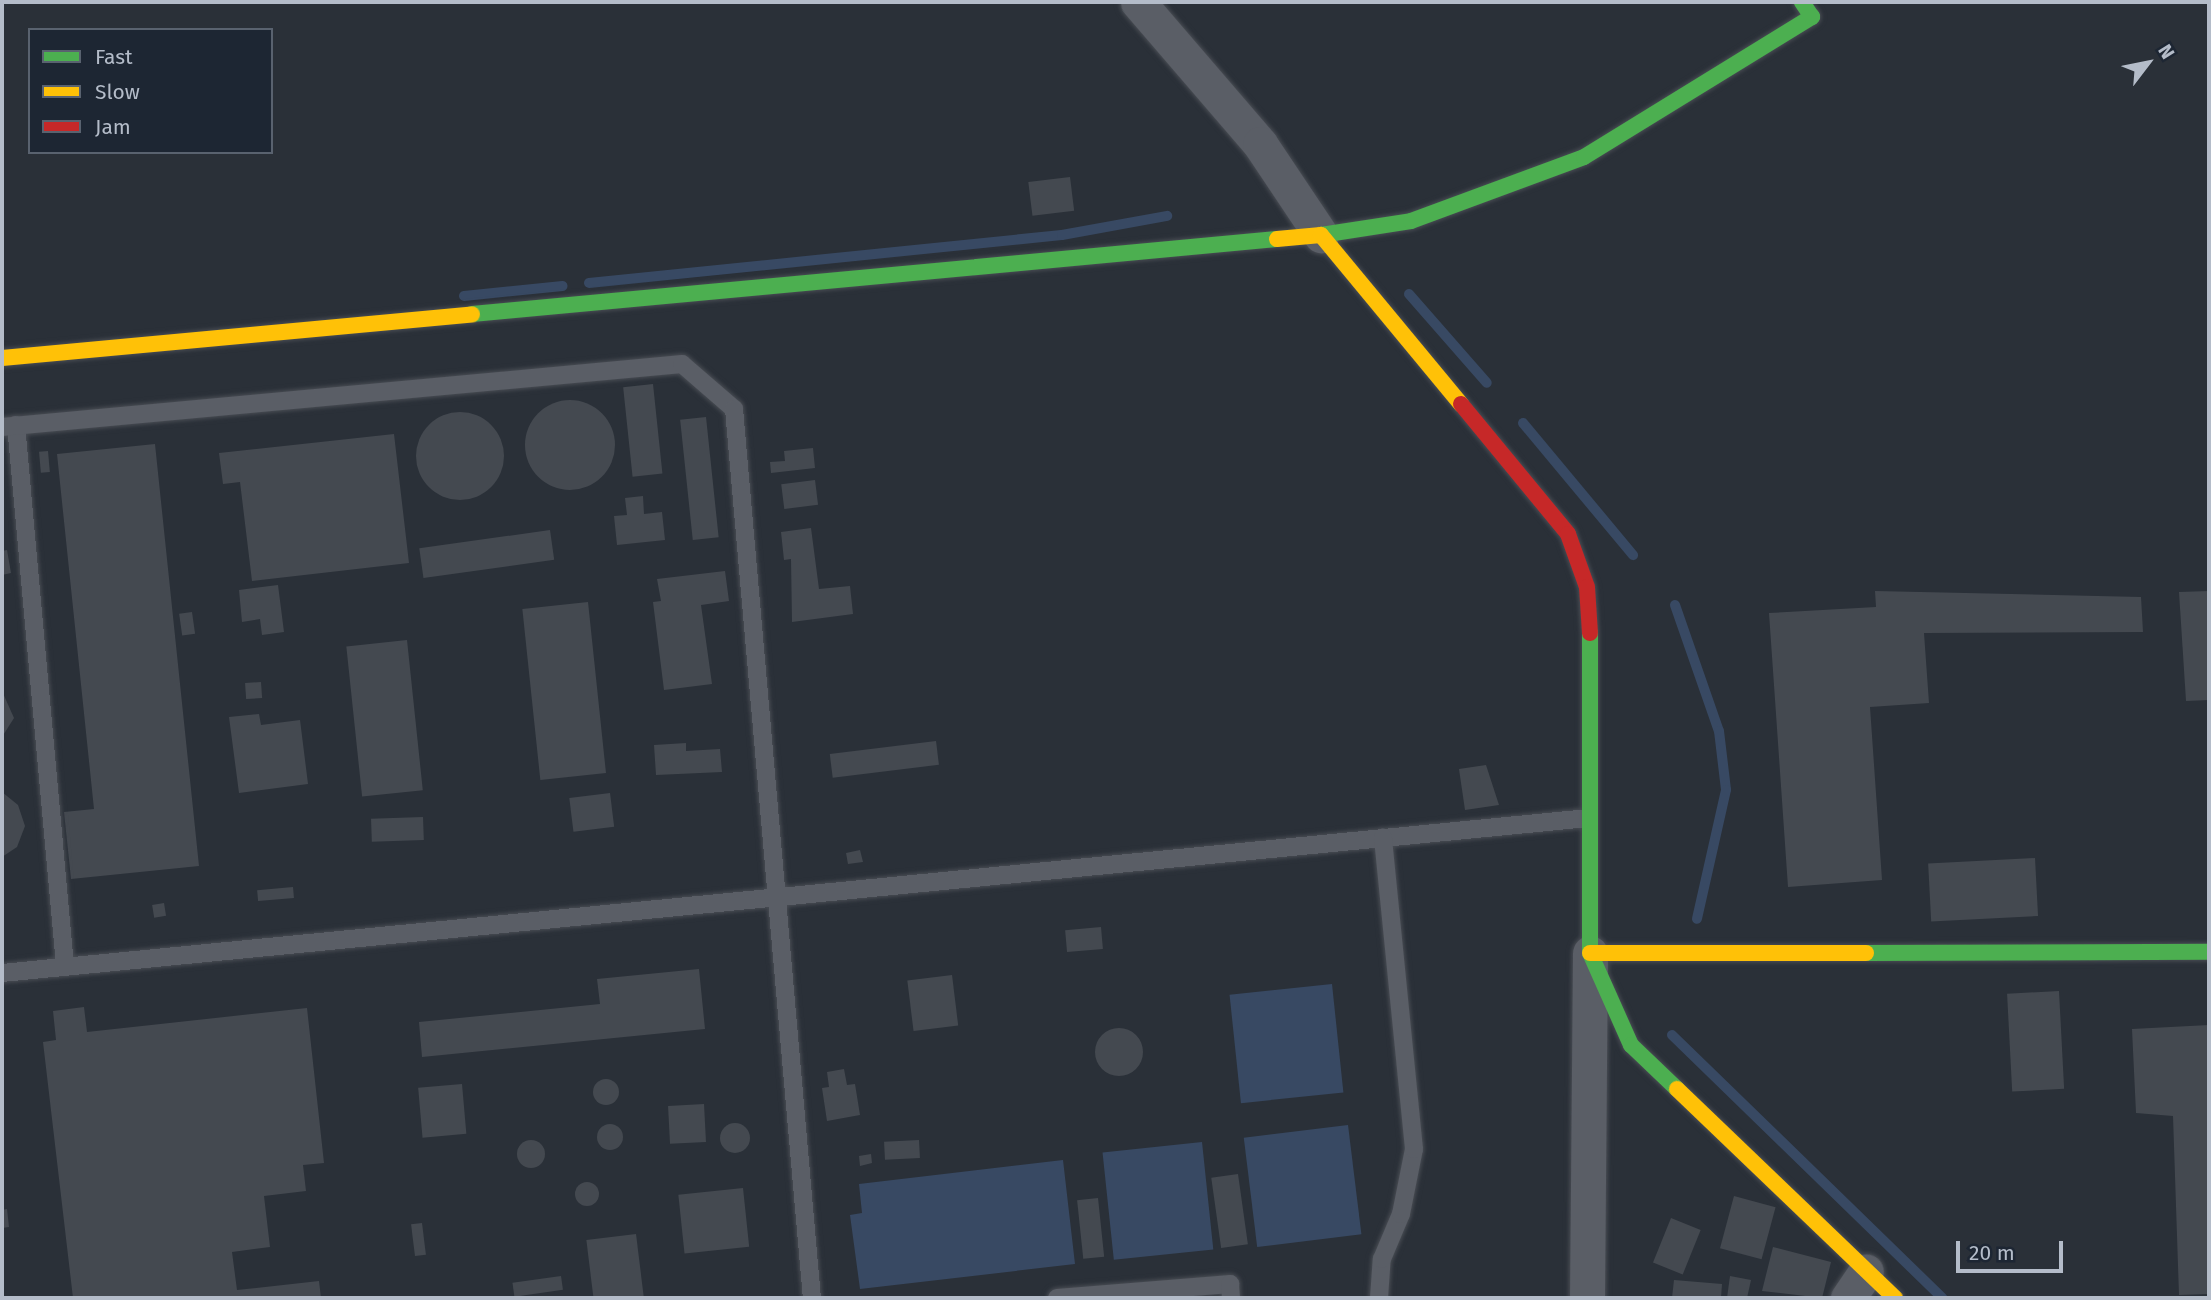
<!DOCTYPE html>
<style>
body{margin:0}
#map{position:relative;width:2211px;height:1300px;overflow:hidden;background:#2a3038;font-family:"Fira Sans",sans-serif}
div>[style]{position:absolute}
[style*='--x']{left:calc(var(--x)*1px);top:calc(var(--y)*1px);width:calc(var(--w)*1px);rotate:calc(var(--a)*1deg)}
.water>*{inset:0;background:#384963;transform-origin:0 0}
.stream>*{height:10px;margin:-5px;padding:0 5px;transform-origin:5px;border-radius:5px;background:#384963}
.building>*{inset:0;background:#444950;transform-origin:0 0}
.round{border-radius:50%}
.roads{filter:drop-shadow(0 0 2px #484c53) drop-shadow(0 0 2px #484c53)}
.lane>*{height:18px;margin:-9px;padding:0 9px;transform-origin:9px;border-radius:9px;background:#5a5e66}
.street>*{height:35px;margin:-17.5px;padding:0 17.5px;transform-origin:17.5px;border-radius:17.5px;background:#5a5e66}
.fast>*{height:16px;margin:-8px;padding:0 8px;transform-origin:8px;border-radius:8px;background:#4caf50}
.slow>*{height:16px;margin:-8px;padding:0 8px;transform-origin:8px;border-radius:8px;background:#ffc107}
.jam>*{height:16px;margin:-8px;padding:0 8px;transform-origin:8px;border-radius:8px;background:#c62828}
span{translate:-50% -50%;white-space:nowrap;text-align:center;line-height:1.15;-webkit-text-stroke:5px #1d2633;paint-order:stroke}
.frame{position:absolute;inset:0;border:4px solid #b4bcc9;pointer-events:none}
.legend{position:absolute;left:28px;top:28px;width:245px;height:126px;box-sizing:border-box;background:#1d2633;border:2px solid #59626f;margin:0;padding:9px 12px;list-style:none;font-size:21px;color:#b4bcc9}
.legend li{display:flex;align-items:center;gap:14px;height:35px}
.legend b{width:35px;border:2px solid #59626f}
.north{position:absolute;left:2113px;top:28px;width:70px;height:70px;-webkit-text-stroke:5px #1d2633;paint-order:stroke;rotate:58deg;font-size:19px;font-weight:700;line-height:28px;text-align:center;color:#b4bcc9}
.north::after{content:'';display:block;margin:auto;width:24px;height:32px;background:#b4bcc9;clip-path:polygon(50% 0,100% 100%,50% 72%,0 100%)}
.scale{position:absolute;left:1956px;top:1241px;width:107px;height:32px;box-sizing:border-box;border:4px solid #b4bcc9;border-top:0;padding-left:9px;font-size:21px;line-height:24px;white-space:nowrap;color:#b4bcc9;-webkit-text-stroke:5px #1d2633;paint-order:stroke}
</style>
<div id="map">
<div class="water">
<div style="left:1332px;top:984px;width:109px;height:103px;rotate:84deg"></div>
<div style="left:1348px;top:1125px;width:110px;height:105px;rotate:83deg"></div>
<div style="left:1202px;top:1142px;width:108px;height:100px;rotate:84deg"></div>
<div style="clip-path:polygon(1063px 1160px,1075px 1264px,860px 1289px,850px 1215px,862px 1213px,859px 1184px)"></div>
</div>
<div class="stream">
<div style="--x:589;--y:283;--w:475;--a:-5.8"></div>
<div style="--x:1062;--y:235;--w:107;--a:-10.3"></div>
<div style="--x:1409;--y:294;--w:118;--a:48.8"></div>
<div style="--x:464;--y:296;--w:99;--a:-5.8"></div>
<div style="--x:1523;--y:423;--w:172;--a:50.2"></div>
<div style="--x:1675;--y:605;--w:133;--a:70.8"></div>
<div style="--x:1719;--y:731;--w:59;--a:83.2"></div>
<div style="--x:1726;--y:790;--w:132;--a:102.7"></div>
<div style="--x:1672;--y:1035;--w:377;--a:44.2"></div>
</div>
<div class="building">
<div style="left:1070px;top:177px;width:34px;height:42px;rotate:83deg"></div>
<div style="left:653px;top:384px;width:90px;height:30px;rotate:84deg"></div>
<div class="round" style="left:525px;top:400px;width:90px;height:90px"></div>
<div class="round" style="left:416px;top:412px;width:88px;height:88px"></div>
<div style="left:706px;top:417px;width:121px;height:26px;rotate:84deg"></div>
<div style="clip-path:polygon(394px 434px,409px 563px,252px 581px,240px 482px,223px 484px,219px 453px)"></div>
<div style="clip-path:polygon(155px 444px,199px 866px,71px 879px,64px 812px,94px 809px,57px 454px)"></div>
<div style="clip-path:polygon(813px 448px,815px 468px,771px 473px,770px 462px,785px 461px,784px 451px)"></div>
<div style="left:48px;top:451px;width:21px;height:9px;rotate:85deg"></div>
<div style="left:815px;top:480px;width:25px;height:34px;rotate:83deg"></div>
<div style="clip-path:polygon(643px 496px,644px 514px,662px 512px,665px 540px,617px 545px,614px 516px,627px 515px,625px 498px)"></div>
<div style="clip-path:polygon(811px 528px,819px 589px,850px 586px,853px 614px,792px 622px,791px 559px,784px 560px,781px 532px)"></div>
<div style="left:550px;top:530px;width:30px;height:132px;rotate:82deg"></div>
<div style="clip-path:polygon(7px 550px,11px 573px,2px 575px,2px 551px)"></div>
<div style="clip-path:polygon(725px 571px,729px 601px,701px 605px,712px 684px,664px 690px,653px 602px,661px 601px,657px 579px)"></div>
<div style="clip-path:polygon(278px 585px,284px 632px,262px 635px,260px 619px,242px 622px,239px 590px)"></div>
<div style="clip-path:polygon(1875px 591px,2141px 597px,2143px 632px,1924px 633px,1929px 703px,1870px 707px,1882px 880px,1788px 887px,1769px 613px,1876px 607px)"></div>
<div style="clip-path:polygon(2209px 591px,2209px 700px,2186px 701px,2179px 592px)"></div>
<div style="left:588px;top:602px;width:172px;height:66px;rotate:84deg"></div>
<div style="left:192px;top:612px;width:22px;height:13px;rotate:82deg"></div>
<div style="left:407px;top:640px;width:151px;height:61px;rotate:84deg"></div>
<div style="left:261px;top:682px;width:16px;height:16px;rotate:86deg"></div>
<div style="clip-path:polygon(2px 691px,14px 718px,2px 737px)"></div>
<div style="clip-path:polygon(259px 714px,261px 725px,300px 720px,308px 784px,239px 793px,229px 717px)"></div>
<div style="left:936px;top:741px;width:24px;height:107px;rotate:83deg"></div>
<div style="clip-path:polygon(686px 743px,686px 751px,720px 749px,722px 772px,656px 775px,654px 745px)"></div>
<div style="clip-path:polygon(1486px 765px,1499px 805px,1465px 810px,1459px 769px)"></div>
<div style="clip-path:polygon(2px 792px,18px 805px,25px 826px,17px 847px,2px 857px)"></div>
<div style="left:610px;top:793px;width:34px;height:41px;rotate:83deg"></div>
<div style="left:423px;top:817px;width:23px;height:52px;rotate:88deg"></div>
<div style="clip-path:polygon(860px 850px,863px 862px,848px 864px,846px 853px)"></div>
<div style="left:2035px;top:858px;width:58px;height:107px;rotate:87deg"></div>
<div style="left:293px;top:887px;width:11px;height:36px;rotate:85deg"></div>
<div style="left:164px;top:903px;width:13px;height:12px;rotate:81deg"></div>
<div style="left:1101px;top:927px;width:22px;height:36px;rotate:85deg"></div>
<div style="clip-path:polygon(699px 969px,705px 1029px,422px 1057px,419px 1022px,600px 1004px,597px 979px)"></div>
<div style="left:952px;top:975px;width:51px;height:45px;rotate:83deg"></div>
<div style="left:2059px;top:991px;width:98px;height:52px;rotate:87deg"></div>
<div style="clip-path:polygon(84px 1007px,87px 1032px,307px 1008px,324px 1163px,303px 1165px,306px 1191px,264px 1196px,270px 1247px,232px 1252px,237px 1290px,319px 1281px,321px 1298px,73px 1298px,43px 1042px,56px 1040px,53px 1011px)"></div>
<div style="clip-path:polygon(2209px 1025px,2209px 1294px,2179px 1295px,2173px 1116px,2136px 1113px,2132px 1029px)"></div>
<div class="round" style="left:1095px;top:1028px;width:48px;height:48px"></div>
<div style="clip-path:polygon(844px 1069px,847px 1085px,855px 1084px,860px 1115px,827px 1121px,822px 1088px,829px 1087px,827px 1072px)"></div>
<div class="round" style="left:593px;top:1079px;width:26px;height:26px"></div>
<div style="left:462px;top:1084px;width:50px;height:44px;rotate:85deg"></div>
<div style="left:704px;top:1104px;width:38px;height:36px;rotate:87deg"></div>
<div class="round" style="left:720px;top:1123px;width:30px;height:30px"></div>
<div class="round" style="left:597px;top:1124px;width:26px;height:26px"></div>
<div style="left:919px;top:1140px;width:18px;height:35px;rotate:87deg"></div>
<div class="round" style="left:517px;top:1140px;width:28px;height:28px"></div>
<div style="clip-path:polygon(871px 1154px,872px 1163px,860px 1166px,859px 1156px)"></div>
<div style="left:1238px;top:1174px;width:71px;height:27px;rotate:82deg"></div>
<div class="round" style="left:575px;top:1182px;width:24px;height:24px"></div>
<div style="left:743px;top:1188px;width:59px;height:65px;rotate:84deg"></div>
<div style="left:1734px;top:1196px;width:43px;height:54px;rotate:15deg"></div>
<div style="left:1098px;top:1198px;width:59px;height:21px;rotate:84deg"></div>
<div style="clip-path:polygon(7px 1209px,9px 1227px,2px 1228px,2px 1210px)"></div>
<div style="left:1671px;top:1218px;width:32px;height:48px;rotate:22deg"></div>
<div style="left:422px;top:1223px;width:32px;height:11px;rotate:83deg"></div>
<div style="left:636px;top:1234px;width:64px;height:50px;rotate:83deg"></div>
<div style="clip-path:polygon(1773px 1247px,1831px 1262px,1822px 1298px,1762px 1291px)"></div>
<div style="left:561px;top:1276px;width:14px;height:49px;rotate:82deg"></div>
<div style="clip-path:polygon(1730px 1276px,1751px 1280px,1747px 1298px,1727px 1298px)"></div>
<div style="clip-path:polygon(1674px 1280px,1722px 1284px,1721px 1298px,1672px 1298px)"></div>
</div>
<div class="roads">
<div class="lane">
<div style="--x:16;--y:425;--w:543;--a:84.82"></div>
<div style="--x:2;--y:427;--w:683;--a:-5.29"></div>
<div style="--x:682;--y:364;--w:69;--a:40.9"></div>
<div style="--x:734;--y:409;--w:892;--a:84.99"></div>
<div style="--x:2;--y:973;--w:1594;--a:-5.58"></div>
<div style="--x:1057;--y:1298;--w:174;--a:-4.6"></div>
<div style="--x:1230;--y:1284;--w:14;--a:86"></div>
<div style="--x:1379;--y:1298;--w:39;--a:-86"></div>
<div style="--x:1382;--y:1259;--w:49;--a:-67.1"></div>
<div style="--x:1401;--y:1214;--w:66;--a:-78.7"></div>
<div style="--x:1414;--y:1149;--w:313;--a:-95.7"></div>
</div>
<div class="street">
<div style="--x:1138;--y:2;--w:187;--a:49.3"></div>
<div style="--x:1260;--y:144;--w:110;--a:56.2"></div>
<div style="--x:1587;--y:1298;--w:345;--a:-89.5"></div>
<div style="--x:1848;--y:1298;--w:32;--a:-56"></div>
</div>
<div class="fast">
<div style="--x:1321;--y:235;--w:91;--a:-8.8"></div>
<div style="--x:1411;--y:221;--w:184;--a:-20.3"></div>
<div style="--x:1584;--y:157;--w:268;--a:-31.6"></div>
<div style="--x:1812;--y:17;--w:18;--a:-124"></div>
<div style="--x:472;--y:314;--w:808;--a:-5.32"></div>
<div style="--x:1590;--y:633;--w:320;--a:90"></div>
<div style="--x:1590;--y:953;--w:101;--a:66"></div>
<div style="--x:1631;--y:1045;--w:64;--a:43.7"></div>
<div style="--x:1866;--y:953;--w:343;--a:-0.2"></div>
</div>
<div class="slow">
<div style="--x:1277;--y:239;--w:44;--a:-5.2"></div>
<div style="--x:1321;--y:235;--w:219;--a:50.4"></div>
<div style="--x:2;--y:358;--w:472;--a:-5.3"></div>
<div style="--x:1590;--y:953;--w:276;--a:0"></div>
<div style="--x:1677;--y:1089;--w:302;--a:43.8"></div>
</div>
<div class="jam">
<div style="--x:1461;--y:404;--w:168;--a:50.5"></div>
<div style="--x:1568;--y:534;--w:56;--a:70.3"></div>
<div style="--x:1587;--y:587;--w:46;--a:86.3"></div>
</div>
</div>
<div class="frame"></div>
<ul class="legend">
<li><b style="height:9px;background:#4caf50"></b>Fast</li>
<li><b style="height:9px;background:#ffc107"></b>Slow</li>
<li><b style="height:9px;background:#c62828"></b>Jam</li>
</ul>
<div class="north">N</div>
<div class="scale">20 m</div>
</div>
